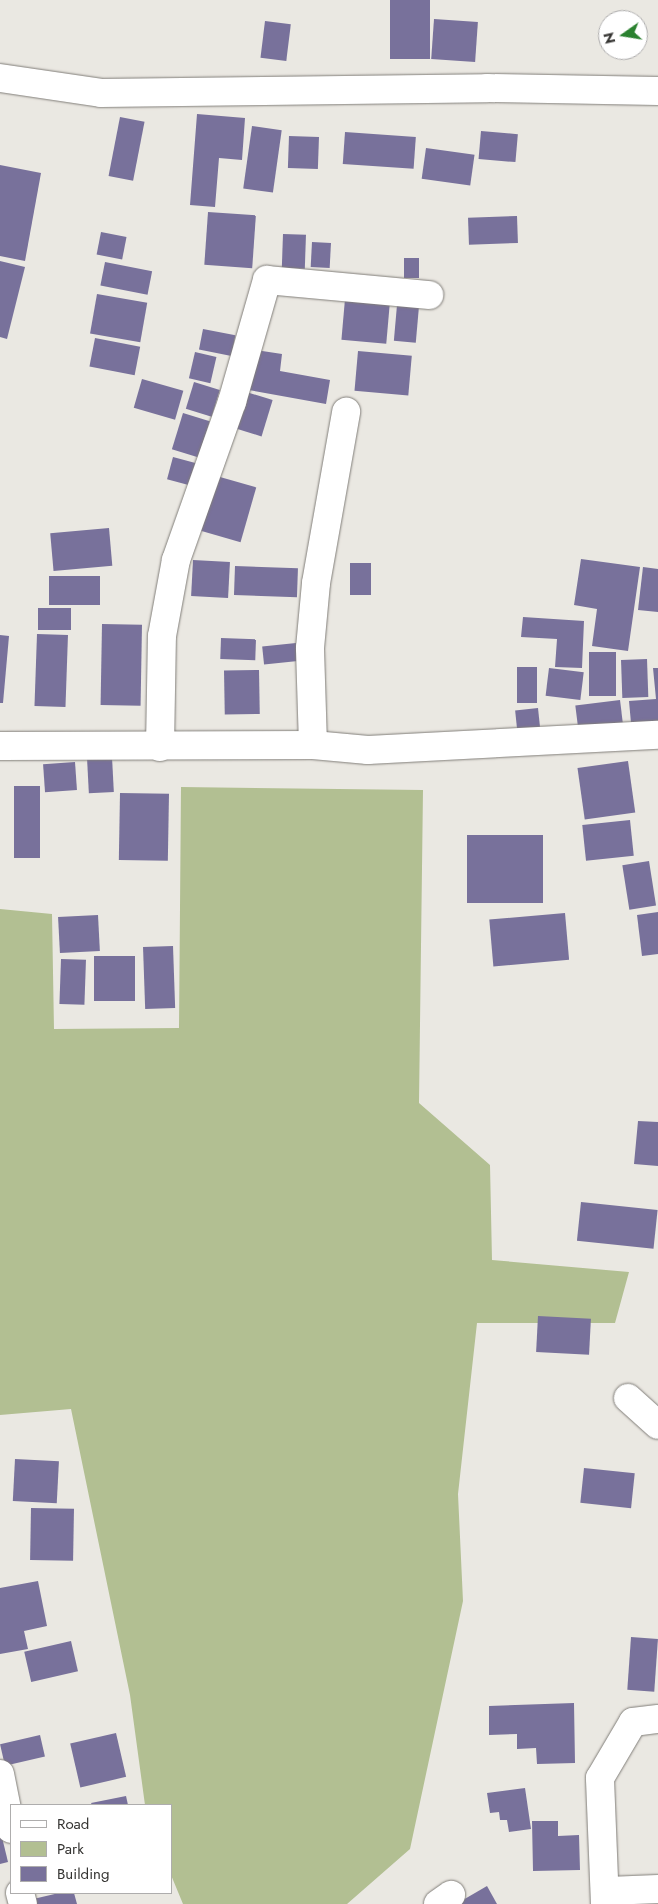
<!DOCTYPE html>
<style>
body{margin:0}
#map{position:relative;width:658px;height:1904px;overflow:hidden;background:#eae8e2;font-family:Jost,sans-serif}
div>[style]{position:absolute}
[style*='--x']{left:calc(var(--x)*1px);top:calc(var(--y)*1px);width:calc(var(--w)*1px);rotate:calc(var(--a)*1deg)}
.green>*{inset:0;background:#b2bf92}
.building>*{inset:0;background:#78719b;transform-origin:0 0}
.roads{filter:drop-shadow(0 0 1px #817e79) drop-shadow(0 0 1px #817e79)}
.street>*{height:28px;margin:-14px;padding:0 14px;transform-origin:14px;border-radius:14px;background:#fff}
.secondary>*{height:28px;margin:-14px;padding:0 14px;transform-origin:14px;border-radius:14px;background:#fff}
span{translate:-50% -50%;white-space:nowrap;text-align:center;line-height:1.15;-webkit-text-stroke:5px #fff;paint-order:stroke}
.legend{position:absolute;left:10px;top:1804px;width:162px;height:90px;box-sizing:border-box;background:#fff;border:1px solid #aeadad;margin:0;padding:6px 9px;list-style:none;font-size:15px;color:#343331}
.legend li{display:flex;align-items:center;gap:10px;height:25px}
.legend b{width:25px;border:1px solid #aeadad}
.north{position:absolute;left:598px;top:10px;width:50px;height:50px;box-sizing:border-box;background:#fff;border:1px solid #aeadad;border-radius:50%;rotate:257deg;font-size:14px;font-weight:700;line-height:20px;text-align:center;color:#343331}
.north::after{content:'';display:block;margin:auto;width:18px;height:22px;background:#2a812f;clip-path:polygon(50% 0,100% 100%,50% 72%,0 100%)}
</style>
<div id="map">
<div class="green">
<div style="clip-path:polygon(181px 787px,423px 790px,419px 1103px,490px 1165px,492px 1260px,629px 1272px,615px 1323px,477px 1323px,458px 1494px,463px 1601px,410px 1849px,347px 1904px,183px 1904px,171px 1875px,171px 1805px,145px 1805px,130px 1695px,71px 1409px,0 1415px,0 909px,52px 914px,54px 1029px,179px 1028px)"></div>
</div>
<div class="building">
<div style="left:390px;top:0;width:40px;height:59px"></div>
<div style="left:434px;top:19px;width:44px;height:40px;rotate:4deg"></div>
<div style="left:265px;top:21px;width:26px;height:37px;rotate:7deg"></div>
<div style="clip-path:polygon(197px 114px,245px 118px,242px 160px,219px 158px,215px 207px,190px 205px)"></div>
<div style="left:120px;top:117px;width:25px;height:60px;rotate:11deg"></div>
<div style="left:252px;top:126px;width:30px;height:63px;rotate:8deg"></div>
<div style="left:481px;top:131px;width:37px;height:28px;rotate:5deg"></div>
<div style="left:345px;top:132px;width:71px;height:32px;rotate:4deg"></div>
<div style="left:289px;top:136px;width:30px;height:32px;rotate:2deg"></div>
<div style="left:426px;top:148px;width:49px;height:31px;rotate:8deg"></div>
<div style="clip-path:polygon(0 165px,41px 173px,25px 261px,0 256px)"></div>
<div style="left:208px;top:212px;width:48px;height:53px;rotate:4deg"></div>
<div style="left:517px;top:216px;width:27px;height:49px;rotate:88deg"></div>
<div style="left:101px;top:232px;width:26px;height:23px;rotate:11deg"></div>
<div style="left:283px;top:234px;width:23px;height:34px;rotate:2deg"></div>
<div style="left:312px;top:242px;width:19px;height:25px;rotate:3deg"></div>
<div style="left:404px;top:258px;width:15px;height:20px"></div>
<div style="clip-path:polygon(0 261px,25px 267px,7px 339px,0 337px)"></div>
<div style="left:105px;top:262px;width:48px;height:24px;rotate:11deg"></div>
<div style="left:97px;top:294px;width:51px;height:40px;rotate:10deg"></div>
<div style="left:345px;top:299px;width:45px;height:41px;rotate:5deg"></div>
<div style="left:397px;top:305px;width:22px;height:36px;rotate:5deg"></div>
<div style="left:203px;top:329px;width:33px;height:21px;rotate:11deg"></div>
<div style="left:95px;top:338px;width:46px;height:29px;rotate:11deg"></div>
<div style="clip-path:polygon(250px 349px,282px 354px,280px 371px,330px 380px,326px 404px,243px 389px)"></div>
<div style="left:358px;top:351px;width:54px;height:40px;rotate:5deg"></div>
<div style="left:195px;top:352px;width:22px;height:27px;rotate:13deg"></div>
<div style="left:142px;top:379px;width:43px;height:30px;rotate:16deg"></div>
<div style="left:194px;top:382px;width:27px;height:28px;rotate:17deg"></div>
<div style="left:243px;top:391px;width:31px;height:38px;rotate:17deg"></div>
<div style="left:183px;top:413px;width:28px;height:38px;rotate:17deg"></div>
<div style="left:173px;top:457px;width:27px;height:23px;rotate:15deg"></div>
<div style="left:213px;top:475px;width:45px;height:57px;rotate:16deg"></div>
<div style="left:109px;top:528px;width:38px;height:59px;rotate:85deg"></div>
<div style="clip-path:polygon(581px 559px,640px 567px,628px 651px,592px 646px,597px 609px,574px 605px)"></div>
<div style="left:193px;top:560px;width:37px;height:36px;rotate:3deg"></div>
<div style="left:350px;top:563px;width:21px;height:32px"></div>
<div style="left:235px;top:566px;width:63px;height:29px;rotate:2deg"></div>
<div style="clip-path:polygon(643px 567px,658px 569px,658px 612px,638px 610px)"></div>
<div style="left:49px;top:576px;width:51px;height:29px"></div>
<div style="left:38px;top:608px;width:33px;height:22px"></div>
<div style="clip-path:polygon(523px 617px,584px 621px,582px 668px,555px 667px,557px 639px,521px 637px)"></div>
<div style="left:102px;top:624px;width:40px;height:81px;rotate:1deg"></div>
<div style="left:37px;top:634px;width:31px;height:72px;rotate:2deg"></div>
<div style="clip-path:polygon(0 635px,9px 636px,3px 703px,0 703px)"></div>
<div style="left:221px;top:638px;width:35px;height:21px;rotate:2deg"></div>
<div style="left:296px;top:643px;width:18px;height:34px;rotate:84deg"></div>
<div style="left:616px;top:652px;width:44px;height:27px;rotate:90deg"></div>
<div style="left:647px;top:659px;width:38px;height:26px;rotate:88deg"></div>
<div style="left:517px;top:667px;width:20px;height:36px"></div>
<div style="left:549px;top:668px;width:35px;height:28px;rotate:7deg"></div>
<div style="clip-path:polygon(653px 668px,658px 668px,658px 721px,631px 723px,629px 701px,656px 699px)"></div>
<div style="left:259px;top:670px;width:44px;height:35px;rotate:89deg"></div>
<div style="left:620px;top:700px;width:26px;height:45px;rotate:83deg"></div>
<div style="left:538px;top:708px;width:29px;height:23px;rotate:84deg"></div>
<div style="left:112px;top:757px;width:35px;height:25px;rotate:87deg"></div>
<div style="left:628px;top:761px;width:52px;height:51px;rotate:82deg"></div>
<div style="left:75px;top:762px;width:28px;height:32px;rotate:86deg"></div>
<div style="left:14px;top:786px;width:26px;height:72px"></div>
<div style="left:120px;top:793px;width:49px;height:67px;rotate:1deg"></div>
<div style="left:630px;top:820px;width:36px;height:48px;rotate:84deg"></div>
<div style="left:467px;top:835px;width:76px;height:68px"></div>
<div style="left:649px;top:861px;width:45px;height:27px;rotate:81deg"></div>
<div style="clip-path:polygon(658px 912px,658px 954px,642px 956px,637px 915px)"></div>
<div style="left:565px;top:913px;width:47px;height:76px;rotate:85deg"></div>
<div style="left:98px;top:915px;width:36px;height:40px;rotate:87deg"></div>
<div style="left:173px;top:946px;width:62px;height:30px;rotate:88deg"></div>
<div style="left:94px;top:956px;width:41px;height:45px"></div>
<div style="left:61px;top:959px;width:25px;height:45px;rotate:2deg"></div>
<div style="clip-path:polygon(638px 1121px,658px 1122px,658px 1166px,634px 1164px)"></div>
<div style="left:581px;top:1202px;width:77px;height:39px;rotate:6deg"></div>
<div style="left:538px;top:1316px;width:53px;height:36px;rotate:3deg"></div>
<div style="left:15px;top:1459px;width:44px;height:42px;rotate:3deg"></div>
<div style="left:584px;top:1468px;width:51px;height:35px;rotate:6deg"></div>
<div style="left:31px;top:1508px;width:43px;height:52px;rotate:1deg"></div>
<div style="clip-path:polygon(38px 1581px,47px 1626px,24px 1631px,28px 1649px,0 1654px,0 1588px)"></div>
<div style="left:631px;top:1637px;width:27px;height:53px;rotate:4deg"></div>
<div style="left:71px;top:1641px;width:31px;height:48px;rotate:77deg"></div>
<div style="clip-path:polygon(574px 1703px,575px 1763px,537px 1764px,536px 1748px,517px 1749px,517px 1734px,489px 1735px,489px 1706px)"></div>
<div style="left:116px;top:1733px;width:45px;height:47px;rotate:77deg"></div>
<div style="left:40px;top:1735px;width:22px;height:41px;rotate:77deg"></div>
<div style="clip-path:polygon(525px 1788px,531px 1829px,509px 1832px,507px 1820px,500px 1820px,499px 1812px,490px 1813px,487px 1793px)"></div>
<div style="clip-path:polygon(126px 1796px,128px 1805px,92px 1805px,91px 1803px)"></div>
<div style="clip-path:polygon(532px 1821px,558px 1821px,558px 1836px,579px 1835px,580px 1870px,533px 1871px)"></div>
<div style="clip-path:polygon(0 1829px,8px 1862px,0 1864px)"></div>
<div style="clip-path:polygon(487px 1886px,497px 1904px,456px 1904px)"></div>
<div style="clip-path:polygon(59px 1893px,74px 1893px,77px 1904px,29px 1904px,29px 1900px)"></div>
</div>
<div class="roads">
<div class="street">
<div style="--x:313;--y:745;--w:97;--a:-91.8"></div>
<div style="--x:310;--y:648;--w:65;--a:-84.7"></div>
<div style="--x:316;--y:583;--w:174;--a:-80"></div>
<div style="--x:160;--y:747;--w:111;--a:-89"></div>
<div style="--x:162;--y:636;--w:77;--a:-79.6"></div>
<div style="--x:176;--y:560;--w:168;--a:-70.5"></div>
<div style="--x:232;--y:402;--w:127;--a:-74"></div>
<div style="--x:267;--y:280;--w:163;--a:5.3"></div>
<div style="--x:628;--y:1398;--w:40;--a:42"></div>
<div style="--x:0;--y:1774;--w:56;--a:78.7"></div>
<div style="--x:608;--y:1891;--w:50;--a:-2.3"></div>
<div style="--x:20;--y:1893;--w:11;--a:75"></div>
<div style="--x:438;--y:1904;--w:16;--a:-35"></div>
<div style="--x:605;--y:1904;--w:126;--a:-92.3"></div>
<div style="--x:600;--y:1778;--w:65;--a:-59.5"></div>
<div style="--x:633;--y:1722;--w:25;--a:-7"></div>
</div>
<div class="secondary">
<div style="--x:0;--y:78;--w:102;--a:8.4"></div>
<div style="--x:101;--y:93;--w:386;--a:-0.7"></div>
<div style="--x:487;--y:88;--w:171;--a:1"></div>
<div style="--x:0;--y:746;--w:313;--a:-0.2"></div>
<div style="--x:313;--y:745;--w:55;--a:5.2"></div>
<div style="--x:368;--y:750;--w:290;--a:-3"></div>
</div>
</div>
<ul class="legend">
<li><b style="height:6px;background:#fff"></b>Road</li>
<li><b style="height:14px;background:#b2bf92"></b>Park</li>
<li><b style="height:14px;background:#78719b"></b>Building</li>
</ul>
<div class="north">N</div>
</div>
